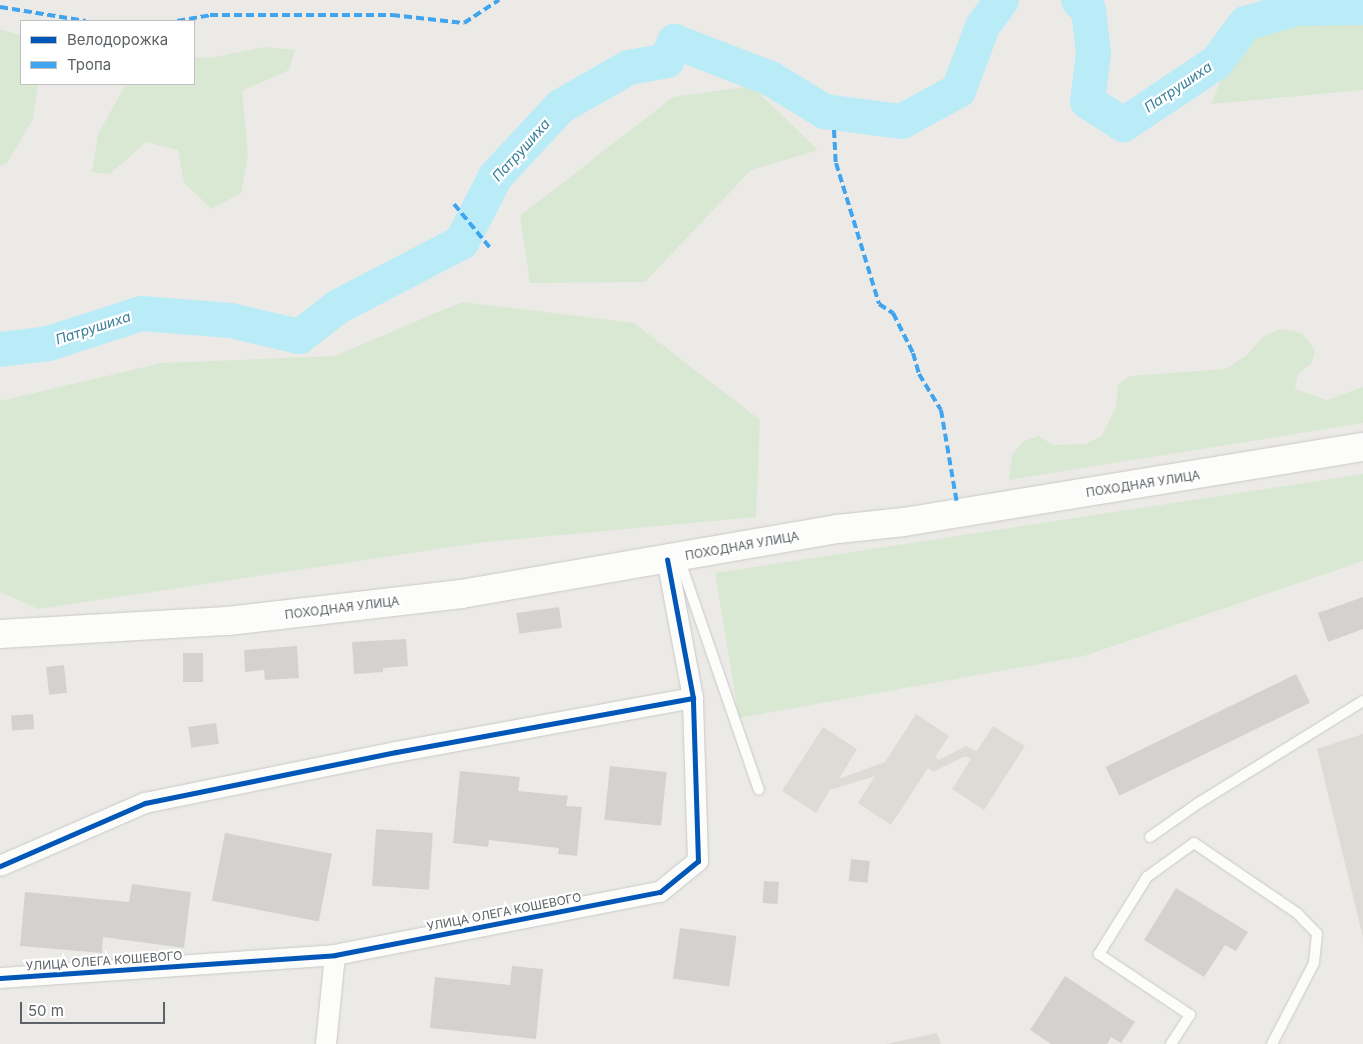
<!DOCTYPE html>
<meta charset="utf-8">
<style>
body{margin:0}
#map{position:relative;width:1363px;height:1044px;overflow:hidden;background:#eceae7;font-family:Inter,sans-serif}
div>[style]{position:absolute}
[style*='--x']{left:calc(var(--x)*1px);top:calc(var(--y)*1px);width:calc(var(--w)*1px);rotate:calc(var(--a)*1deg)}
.education>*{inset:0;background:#dedad6}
.green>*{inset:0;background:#d9e8d2}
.river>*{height:35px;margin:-17.5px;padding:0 17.5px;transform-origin:17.5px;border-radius:17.5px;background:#baecf8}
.building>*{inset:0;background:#d4d2d1;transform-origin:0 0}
.roads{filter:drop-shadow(0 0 1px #c8c9c9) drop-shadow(0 0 1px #c8c9c9)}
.service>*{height:10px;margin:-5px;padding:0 5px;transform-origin:5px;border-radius:5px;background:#fcfcfb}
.minor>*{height:20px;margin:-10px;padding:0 10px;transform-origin:10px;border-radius:10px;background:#fcfcfb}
.secondary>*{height:28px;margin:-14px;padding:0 14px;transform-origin:14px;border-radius:14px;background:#fcfcfb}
.quiet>*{height:4px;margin-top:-2px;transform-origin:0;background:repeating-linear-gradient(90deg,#40a5ee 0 8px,transparent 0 12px)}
.cycleway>*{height:5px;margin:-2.5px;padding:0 2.5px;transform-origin:2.5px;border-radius:2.5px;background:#0057b8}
span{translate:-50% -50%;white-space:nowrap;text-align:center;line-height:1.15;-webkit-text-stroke:4.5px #fff;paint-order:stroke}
.street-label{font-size:12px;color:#5c6265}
.water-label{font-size:14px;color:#367e99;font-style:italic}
.legend{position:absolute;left:20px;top:20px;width:175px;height:65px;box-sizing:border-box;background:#fff;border:1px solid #bec0c1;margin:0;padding:6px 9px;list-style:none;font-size:15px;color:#5c6265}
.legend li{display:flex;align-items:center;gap:10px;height:25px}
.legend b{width:25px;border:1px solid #bec0c1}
.scale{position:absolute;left:20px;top:1002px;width:145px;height:22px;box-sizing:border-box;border:2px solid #5c6265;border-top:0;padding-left:6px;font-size:15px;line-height:18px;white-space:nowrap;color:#5c6265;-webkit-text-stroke:4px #fff;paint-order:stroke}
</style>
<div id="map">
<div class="education">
<div style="clip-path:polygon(916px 714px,949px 736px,935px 757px,939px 760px,966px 746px,977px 751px,993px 726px,1025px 746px,984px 810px,952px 789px,971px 759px,965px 756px,933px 772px,928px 768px,891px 825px,858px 803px,875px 776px,830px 790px,816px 813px,782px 791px,823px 727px,857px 749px,839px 779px,885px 762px)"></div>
<div style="clip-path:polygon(1363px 734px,1363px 937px,1317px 749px)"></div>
<div style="clip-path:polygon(937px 1033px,941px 1044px,886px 1044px)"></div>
</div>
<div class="green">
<div style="clip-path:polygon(1352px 0,1363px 0,1363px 90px,1211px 104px,1239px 35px)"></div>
<div style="clip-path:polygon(0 29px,21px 36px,21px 84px,38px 84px,33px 119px,7px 163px,0 166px)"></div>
<div style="clip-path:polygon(265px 47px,295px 50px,289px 70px,242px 91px,248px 155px,241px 193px,212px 209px,184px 183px,178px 150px,146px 142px,110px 174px,92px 172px,98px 134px,126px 84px,194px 84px,194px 57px,210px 58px)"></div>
<div style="clip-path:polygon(752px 86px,818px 150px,751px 170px,645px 282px,530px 283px,520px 216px,673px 97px)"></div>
<div style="clip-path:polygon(462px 302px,634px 323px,760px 420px,756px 517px,485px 542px,38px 609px,0 592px,0 401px,162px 363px,335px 356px)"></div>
<div style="clip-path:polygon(1280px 329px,1302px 333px,1315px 350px,1312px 363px,1298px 374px,1295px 389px,1327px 400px,1363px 387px,1363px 423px,1009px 480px,1012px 455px,1024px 441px,1039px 436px,1053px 445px,1086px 444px,1102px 436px,1116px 407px,1118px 385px,1130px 376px,1225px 369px,1246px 356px,1263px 337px)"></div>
<div style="clip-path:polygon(1363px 474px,1363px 561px,1084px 656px,739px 718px,715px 573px)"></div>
</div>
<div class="river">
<div style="--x:1078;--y:0;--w:13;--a:42"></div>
<div style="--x:1088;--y:9;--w:44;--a:83.5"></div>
<div style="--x:1093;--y:53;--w:48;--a:97.1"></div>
<div style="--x:1087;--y:101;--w:43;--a:32.6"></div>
<div style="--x:1123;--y:124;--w:112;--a:-33.7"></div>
<div style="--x:1216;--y:62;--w:49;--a:-53.4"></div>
<div style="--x:1245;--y:23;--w:53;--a:-16.4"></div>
<div style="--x:1296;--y:8;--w:67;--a:-0.9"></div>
<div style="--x:0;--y:349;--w:48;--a:-7.1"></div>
<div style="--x:48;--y:343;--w:98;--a:-17.9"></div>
<div style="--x:141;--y:313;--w:89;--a:4.5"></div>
<div style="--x:230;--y:320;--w:71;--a:13.1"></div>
<div style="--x:299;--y:336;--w:49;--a:-37.6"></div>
<div style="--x:338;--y:306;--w:139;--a:-27.5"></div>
<div style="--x:461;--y:242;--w:74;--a:-62.7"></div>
<div style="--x:495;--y:176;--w:96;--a:-47.1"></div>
<div style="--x:560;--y:106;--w:78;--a:-29.8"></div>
<div style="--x:628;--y:67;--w:39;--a:-10"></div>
<div style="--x:666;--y:60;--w:21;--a:-67"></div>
<div style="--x:674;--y:41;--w:103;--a:21.1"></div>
<div style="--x:770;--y:78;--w:63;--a:31.4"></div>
<div style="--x:824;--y:111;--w:78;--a:7.4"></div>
<div style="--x:901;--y:121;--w:65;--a:-28.5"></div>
<div style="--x:958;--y:90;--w:68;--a:-69.4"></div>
<div style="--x:982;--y:26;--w:32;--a:-54"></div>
</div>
<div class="building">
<div style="clip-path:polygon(1363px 597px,1363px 629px,1328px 642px,1318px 613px)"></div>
<div style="left:559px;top:607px;width:21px;height:43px;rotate:82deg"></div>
<div style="clip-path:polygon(406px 639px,408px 666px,383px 668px,383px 672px,354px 674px,352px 642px)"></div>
<div style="clip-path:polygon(297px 646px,299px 678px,265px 680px,264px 670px,245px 672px,244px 650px)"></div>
<div style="left:183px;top:653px;width:20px;height:29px"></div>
<div style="left:64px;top:665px;width:28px;height:18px;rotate:84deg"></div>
<div style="left:1296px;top:674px;width:32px;height:212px;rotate:64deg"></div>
<div style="left:33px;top:714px;width:15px;height:22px;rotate:86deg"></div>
<div style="left:216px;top:723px;width:21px;height:28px;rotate:82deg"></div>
<div style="left:610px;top:766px;width:57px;height:54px;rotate:6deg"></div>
<div style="clip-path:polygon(460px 771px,520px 777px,518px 791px,568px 796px,566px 806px,582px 807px,577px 856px,558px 854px,559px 848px,489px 840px,488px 847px,453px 843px)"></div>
<div style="left:376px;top:829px;width:57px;height:57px;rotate:4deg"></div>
<div style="left:225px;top:833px;width:109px;height:69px;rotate:11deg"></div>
<div style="left:851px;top:859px;width:19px;height:22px;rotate:6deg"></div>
<div style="left:764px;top:881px;width:15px;height:22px;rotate:4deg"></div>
<div style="clip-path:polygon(132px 884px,191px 892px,184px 948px,103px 937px,102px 953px,20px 946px,25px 892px,129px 902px)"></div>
<div style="clip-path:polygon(1176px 888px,1248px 932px,1236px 951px,1225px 945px,1204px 977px,1144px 940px)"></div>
<div style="left:680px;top:928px;width:57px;height:51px;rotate:8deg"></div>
<div style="clip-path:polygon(512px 966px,543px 969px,536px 1039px,430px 1028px,435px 977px,510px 985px)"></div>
<div style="clip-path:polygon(1065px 976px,1135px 1022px,1121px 1043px,1111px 1037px,1107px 1044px,1051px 1044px,1030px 1030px)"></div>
</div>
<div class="roads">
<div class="service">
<div style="--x:679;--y:558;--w:245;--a:71"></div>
<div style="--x:1150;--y:837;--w:61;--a:-35"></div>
<div style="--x:1200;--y:802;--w:192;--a:-31.8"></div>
<div style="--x:1171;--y:1044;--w:35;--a:-57"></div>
<div style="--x:1190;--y:1015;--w:110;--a:-146.2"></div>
<div style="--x:1099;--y:954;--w:91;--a:-58.1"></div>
<div style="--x:1147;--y:877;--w:58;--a:-35.9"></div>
<div style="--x:1194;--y:843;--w:125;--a:34.2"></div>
<div style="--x:1297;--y:913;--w:29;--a:46"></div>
<div style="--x:1317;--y:934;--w:29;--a:96"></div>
<div style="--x:1314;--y:963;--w:91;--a:117.4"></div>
</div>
<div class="minor">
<div style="--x:0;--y:866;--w:158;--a:-23.5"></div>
<div style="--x:145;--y:803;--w:256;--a:-11.5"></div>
<div style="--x:396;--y:752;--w:302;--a:-10.3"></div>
<div style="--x:0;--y:978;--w:336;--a:-3.9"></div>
<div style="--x:335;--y:955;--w:331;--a:-11"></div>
<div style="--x:660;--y:892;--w:49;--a:-39.2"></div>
<div style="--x:698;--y:861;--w:163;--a:-91.8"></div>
<div style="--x:693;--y:698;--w:141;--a:-100.6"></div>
<div style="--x:326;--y:1044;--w:89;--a:-84.2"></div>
</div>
<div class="secondary">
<div style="--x:0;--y:634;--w:228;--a:-3.3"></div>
<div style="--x:228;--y:621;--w:235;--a:-6.6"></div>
<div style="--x:461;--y:594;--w:383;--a:-9.8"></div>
<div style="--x:838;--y:529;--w:66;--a:-6.1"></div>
<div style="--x:904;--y:522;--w:465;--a:-9.3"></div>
</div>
</div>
<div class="quiet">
<div style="--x:0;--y:7;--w:87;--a:9.2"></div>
<div style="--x:177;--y:21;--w:34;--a:-10"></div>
<div style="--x:210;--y:15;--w:182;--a:0"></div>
<div style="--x:392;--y:15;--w:72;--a:6.3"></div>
<div style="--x:464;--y:23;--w:42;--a:-33.3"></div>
<div style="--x:834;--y:130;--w:33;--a:87"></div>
<div style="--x:836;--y:163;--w:147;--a:73"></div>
<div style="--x:879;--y:304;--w:17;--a:33"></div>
<div style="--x:893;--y:313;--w:45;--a:63.4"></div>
<div style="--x:913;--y:353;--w:22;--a:74"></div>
<div style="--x:919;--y:374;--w:42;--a:58.6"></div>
<div style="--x:941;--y:410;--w:95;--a:80.3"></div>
<div style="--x:454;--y:204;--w:58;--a:50.6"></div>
</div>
<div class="cycleway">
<div style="--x:0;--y:866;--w:158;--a:-23.5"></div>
<div style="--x:145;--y:803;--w:256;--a:-11.5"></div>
<div style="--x:396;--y:752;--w:302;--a:-10.3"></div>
<div style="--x:0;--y:978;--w:336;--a:-3.9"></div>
<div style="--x:335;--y:955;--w:331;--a:-11"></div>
<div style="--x:660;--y:892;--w:49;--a:-39.2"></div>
<div style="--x:698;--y:861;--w:163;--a:-91.8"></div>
<div style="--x:693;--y:698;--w:141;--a:-100.6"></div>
</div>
<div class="street-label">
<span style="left:1143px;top:484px;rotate:-9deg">ПОХОДНАЯ УЛИЦА</span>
<span style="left:742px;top:546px;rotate:-10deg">ПОХОДНАЯ УЛИЦА</span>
<span style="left:342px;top:608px;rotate:-7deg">ПОХОДНАЯ УЛИЦА</span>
<span style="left:504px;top:912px;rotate:-11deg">УЛИЦА ОЛЕГА КОШЕВОГО</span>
<span style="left:104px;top:961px;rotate:-4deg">УЛИЦА ОЛЕГА КОШЕВОГО</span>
</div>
<div class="water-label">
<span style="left:1178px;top:87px;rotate:-34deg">Патрушиха</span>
<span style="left:521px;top:150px;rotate:-48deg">Патрушиха</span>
<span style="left:93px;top:328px;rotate:-18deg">Патрушиха</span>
</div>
<ul class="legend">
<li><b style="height:6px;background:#0057b8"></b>Велодорожка</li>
<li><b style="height:6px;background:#40a5ee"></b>Тропа</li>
</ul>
<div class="scale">50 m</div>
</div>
